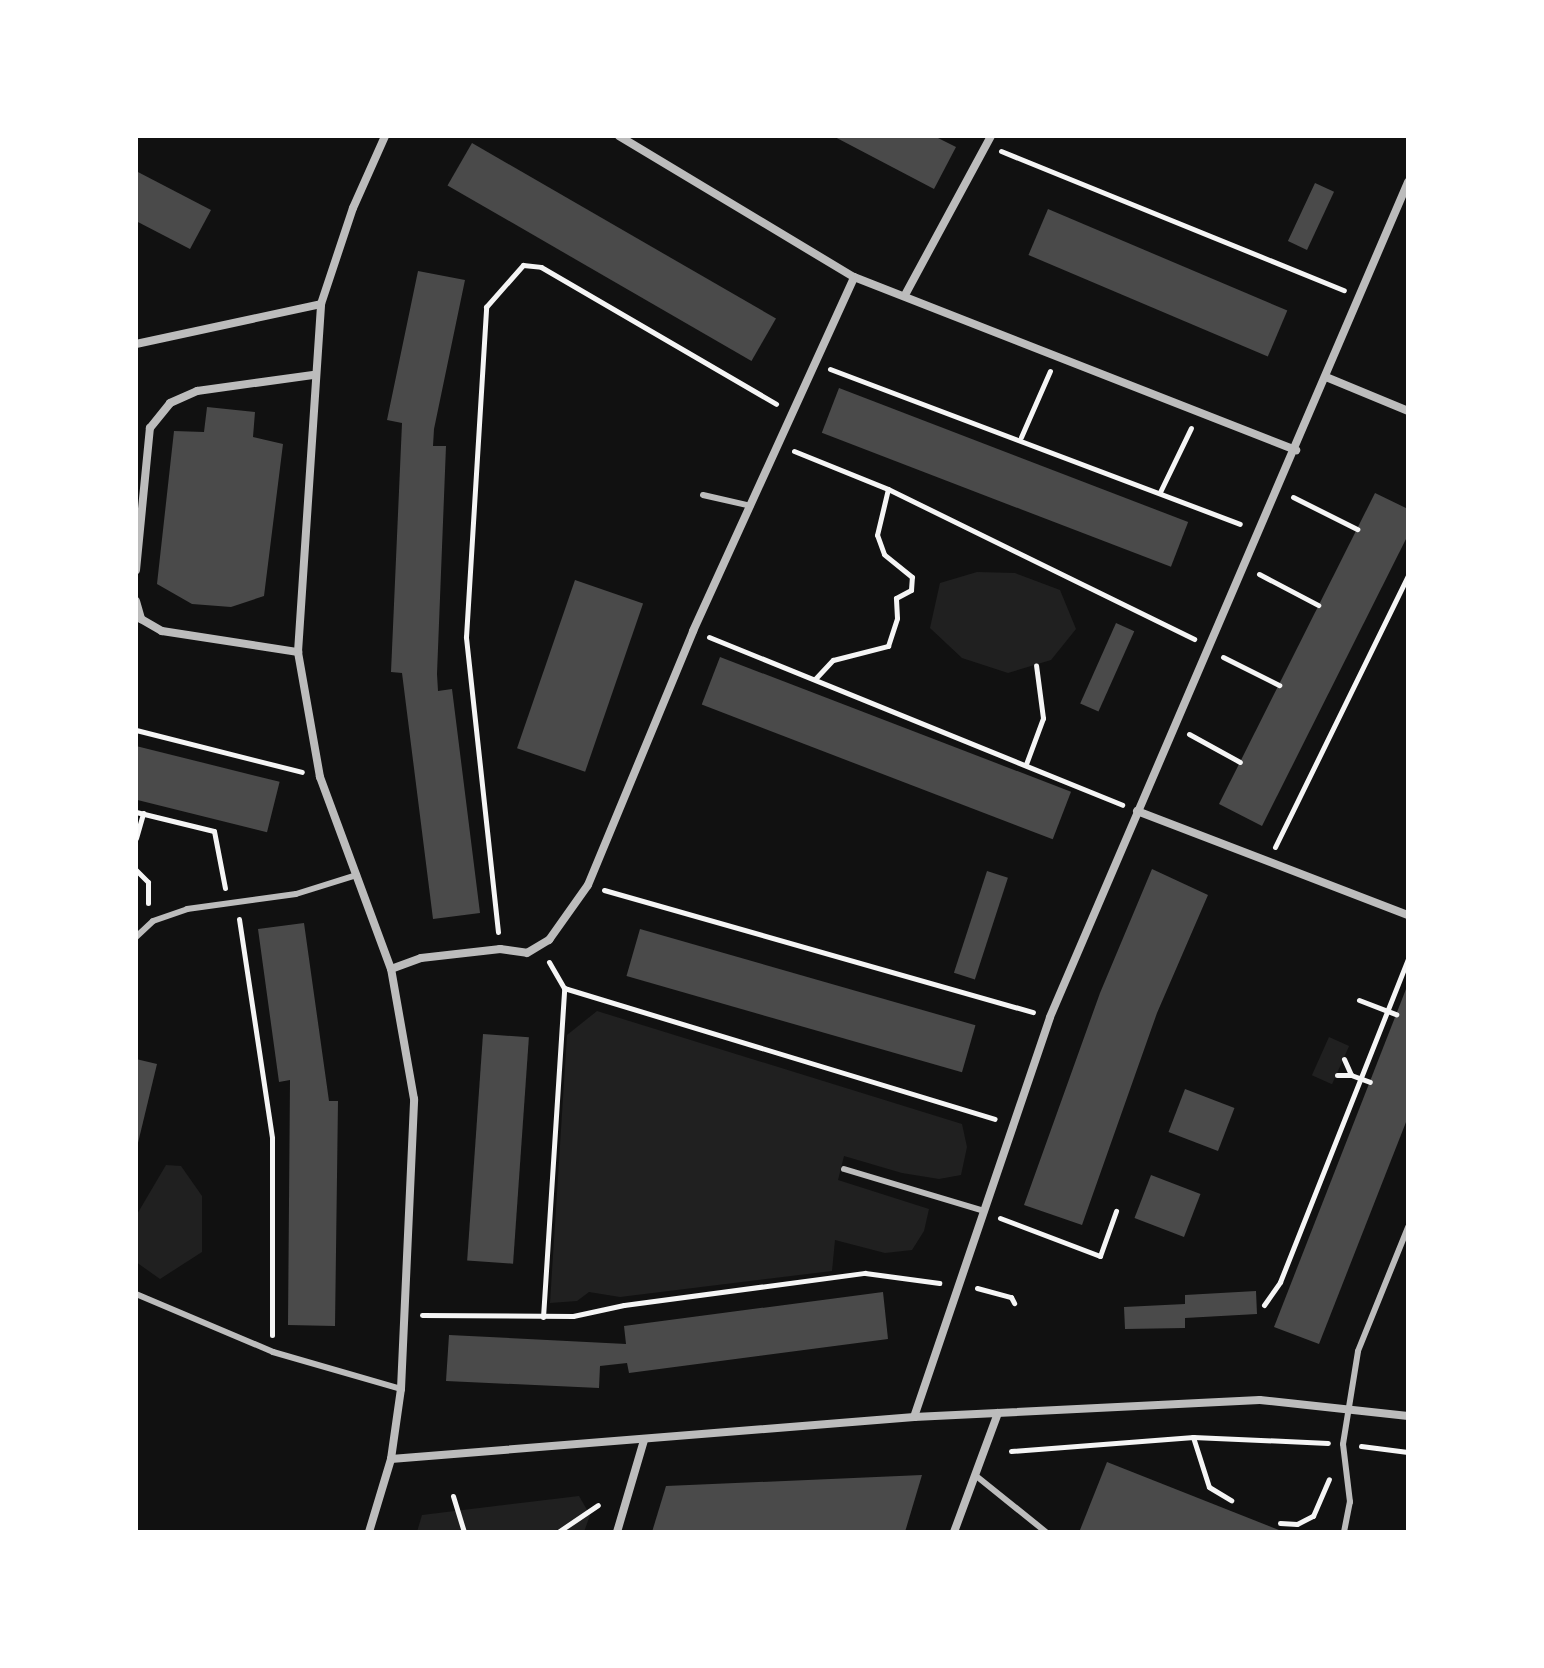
<!DOCTYPE html>
<style>
body{margin:0}
#map{position:relative;width:1544px;height:1668px;overflow:hidden;background:#111;font-family:"PT Sans",sans-serif}
div>[style]{position:absolute}
[style*='--x']{left:calc(var(--x)*1px);top:calc(var(--y)*1px);width:calc(var(--w)*1px);rotate:calc(var(--a)*1deg)}
.green>*{inset:0;background:#202020;transform-origin:0 0}
.building>*{inset:0;background:#4a4a4a;transform-origin:0 0}
.path>*{height:5px;margin:-2.5px;padding:0 2.5px;transform-origin:2.5px;border-radius:2.5px;background:#f5f5f5}
.service>*{height:6px;margin:-3px;padding:0 3px;transform-origin:3px;border-radius:3px;background:#bcbcbc}
.minor>*{height:8px;margin:-4px;padding:0 4px;transform-origin:4px;border-radius:4px;background:#bcbcbc}
span{translate:-50% -50%;white-space:nowrap;text-align:center;line-height:1.15;-webkit-text-stroke:6px #fff;paint-order:stroke}
.frame{position:absolute;inset:0;border:138px solid #fff;pointer-events:none}
</style>
<div id="map">
<div class="green">
<div style="clip-path:polygon(977px 572px,1015px 573px,1060px 590px,1076px 629px,1051px 660px,1008px 673px,962px 658px,930px 628px,940px 583px)"></div>
<div style="clip-path:polygon(597px 1011px,962px 1124px,967px 1147px,961px 1175px,939px 1179px,902px 1173px,844px 1156px,838px 1180px,929px 1209px,924px 1231px,912px 1250px,885px 1253px,835px 1240px,832px 1271px,620px 1297px,589px 1292px,577px 1301px,550px 1303px,567px 1035px)"></div>
<div style="left:1329px;top:1037px;width:22px;height:42px;rotate:24deg"></div>
<div style="clip-path:polygon(166px 1165px,181px 1166px,202px 1196px,202px 1252px,160px 1279px,136px 1262px,136px 1216px)"></div>
<div style="clip-path:polygon(579px 1496px,590px 1515px,584px 1532px,417px 1532px,422px 1515px)"></div>
</div>
<div class="building">
<div style="clip-path:polygon(833px 136px,934px 136px,956px 147px,934px 189px)"></div>
<div style="left:472px;top:143px;width:351px;height:49px;rotate:30deg"></div>
<div style="clip-path:polygon(136px 171px,211px 210px,190px 249px,136px 221px)"></div>
<div style="left:1315px;top:183px;width:21px;height:64px;rotate:25deg"></div>
<div style="left:1048px;top:209px;width:260px;height:50px;rotate:23deg"></div>
<div style="clip-path:polygon(418px 271px,465px 280px,434px 429px,433px 446px,446px 446px,437px 674px,438px 691px,452px 689px,480px 913px,433px 919px,402px 673px,391px 672px,402px 423px,387px 420px)"></div>
<div style="left:839px;top:388px;width:374px;height:48px;rotate:21deg"></div>
<div style="clip-path:polygon(207px 407px,255px 412px,253px 437px,283px 444px,264px 596px,231px 607px,192px 604px,157px 584px,174px 431px,204px 432px)"></div>
<div style="clip-path:polygon(1375px 493px,1408px 509px,1408px 535px,1262px 826px,1219px 804px)"></div>
<div style="left:575px;top:580px;width:72px;height:178px;rotate:19deg"></div>
<div style="left:1116px;top:623px;width:20px;height:88px;rotate:24deg"></div>
<div style="left:720px;top:657px;width:376px;height:51px;rotate:21deg"></div>
<div style="left:136px;top:746px;width:148px;height:52px;rotate:14deg"></div>
<div style="clip-path:polygon(1152px 869px,1208px 895px,1157px 1013px,1082px 1225px,1024px 1205px,1100px 993px)"></div>
<div style="left:987px;top:871px;width:22px;height:107px;rotate:18deg"></div>
<div style="clip-path:polygon(304px 923px,329px 1101px,338px 1101px,335px 1326px,288px 1325px,290px 1080px,279px 1082px,258px 929px)"></div>
<div style="left:640px;top:929px;width:349px;height:49px;rotate:16deg"></div>
<div style="clip-path:polygon(1408px 984px,1408px 1117px,1319px 1344px,1274px 1327px)"></div>
<div style="left:483px;top:1034px;width:46px;height:227px;rotate:4deg"></div>
<div style="clip-path:polygon(136px 1059px,157px 1064px,137px 1147px,136px 1147px)"></div>
<div style="left:1185px;top:1089px;width:53px;height:46px;rotate:21deg"></div>
<div style="left:1151px;top:1175px;width:53px;height:46px;rotate:21deg"></div>
<div style="clip-path:polygon(1256px 1291px,1257px 1314px,1185px 1318px,1185px 1328px,1125px 1329px,1124px 1307px,1185px 1304px,1185px 1295px)"></div>
<div style="clip-path:polygon(883px 1292px,888px 1339px,629px 1373px,627px 1363px,600px 1366px,599px 1388px,446px 1381px,449px 1335px,626px 1344px,624px 1326px)"></div>
<div style="clip-path:polygon(1107px 1462px,1284px 1532px,1283px 1532px,1080px 1530px)"></div>
<div style="clip-path:polygon(922px 1475px,905px 1532px,652px 1532px,666px 1486px)"></div>
</div>
<div class="path">
<div style="--x:1001;--y:151;--w:370;--a:22.1"></div>
<div style="--x:830;--y:369;--w:438;--a:20.7"></div>
<div style="--x:1021;--y:437;--w:72;--a:-66.3"></div>
<div style="--x:794;--y:451;--w:101;--a:22"></div>
<div style="--x:888;--y:489;--w:341;--a:26.1"></div>
<div style="--x:1160;--y:492;--w:71;--a:-64.2"></div>
<div style="--x:1293;--y:497;--w:72;--a:26.6"></div>
<div style="--x:1259;--y:574;--w:67;--a:27.7"></div>
<div style="--x:709;--y:637;--w:446;--a:22.1"></div>
<div style="--x:1223;--y:657;--w:63;--a:26.6"></div>
<div style="--x:815;--y:679;--w:26;--a:-47"></div>
<div style="--x:833;--y:660;--w:57;--a:-14.3"></div>
<div style="--x:888;--y:646;--w:29;--a:-72"></div>
<div style="--x:897;--y:618;--w:20;--a:-93"></div>
<div style="--x:896;--y:598;--w:17;--a:-28"></div>
<div style="--x:911;--y:590;--w:13;--a:-86"></div>
<div style="--x:912;--y:577;--w:36;--a:-141"></div>
<div style="--x:884;--y:554;--w:20;--a:-110"></div>
<div style="--x:877;--y:535;--w:47;--a:-76.6"></div>
<div style="--x:136;--y:730;--w:171;--a:14.2"></div>
<div style="--x:1189;--y:734;--w:58;--a:28.8"></div>
<div style="--x:1026;--y:764;--w:49;--a:-69.7"></div>
<div style="--x:1043;--y:718;--w:53;--a:-97.5"></div>
<div style="--x:136;--y:812;--w:80;--a:13.7"></div>
<div style="--x:214;--y:831;--w:58;--a:79.1"></div>
<div style="--x:136;--y:838;--w:26;--a:-74"></div>
<div style="--x:1275;--y:847;--w:303;--a:-63.9"></div>
<div style="--x:136;--y:870;--w:17;--a:45"></div>
<div style="--x:148;--y:882;--w:21;--a:90"></div>
<div style="--x:604;--y:890;--w:446;--a:15.9"></div>
<div style="--x:239;--y:919;--w:221;--a:81.4"></div>
<div style="--x:272;--y:1138;--w:197;--a:90"></div>
<div style="--x:498;--y:932;--w:297;--a:-96.2"></div>
<div style="--x:466;--y:637;--w:331;--a:-86.5"></div>
<div style="--x:486;--y:307;--w:56;--a:-48.6"></div>
<div style="--x:523;--y:265;--w:18;--a:6"></div>
<div style="--x:541;--y:267;--w:272;--a:30.2"></div>
<div style="--x:564;--y:988;--w:450;--a:16.9"></div>
<div style="--x:1359;--y:1000;--w:40;--a:21"></div>
<div style="--x:1344;--y:1059;--w:17;--a:66"></div>
<div style="--x:1351;--y:1075;--w:20;--a:20"></div>
<div style="--x:1337;--y:1075;--w:14;--a:0"></div>
<div style="--x:1000;--y:1218;--w:107;--a:20.8"></div>
<div style="--x:1100;--y:1256;--w:48;--a:-70.4"></div>
<div style="--x:977;--y:1288;--w:35;--a:15"></div>
<div style="--x:1011;--y:1297;--w:7;--a:63"></div>
<div style="--x:1264;--y:1305;--w:28;--a:-55"></div>
<div style="--x:1280;--y:1282;--w:347;--a:-68.4"></div>
<div style="--x:422;--y:1315;--w:151;--a:0.4"></div>
<div style="--x:573;--y:1316;--w:52;--a:-12.2"></div>
<div style="--x:624;--y:1305;--w:243;--a:-7.6"></div>
<div style="--x:865;--y:1273;--w:75;--a:7.7"></div>
<div style="--x:543;--y:1317;--w:330;--a:-86.3"></div>
<div style="--x:564;--y:988;--w:30;--a:-120"></div>
<div style="--x:1193;--y:1437;--w:52;--a:72.3"></div>
<div style="--x:1209;--y:1487;--w:26;--a:31"></div>
<div style="--x:1361;--y:1446;--w:47;--a:7.3"></div>
<div style="--x:1011;--y:1451;--w:183;--a:-4.4"></div>
<div style="--x:1193;--y:1437;--w:135;--a:2.5"></div>
<div style="--x:453;--y:1496;--w:38;--a:73"></div>
<div style="--x:1280;--y:1523;--w:17;--a:3"></div>
<div style="--x:1297;--y:1524;--w:18;--a:-27"></div>
<div style="--x:1313;--y:1516;--w:40;--a:-66.6"></div>
<div style="--x:558;--y:1532;--w:48;--a:-34"></div>
</div>
<div class="service">
<div style="--x:703;--y:495;--w:49;--a:12.9"></div>
<div style="--x:136;--y:937;--w:23;--a:-43"></div>
<div style="--x:153;--y:921;--w:36;--a:-19"></div>
<div style="--x:187;--y:909;--w:110;--a:-7.8"></div>
<div style="--x:296;--y:894;--w:64;--a:-17.3"></div>
<div style="--x:844;--y:1169;--w:146;--a:16.7"></div>
<div style="--x:136;--y:1294;--w:149;--a:22.9"></div>
<div style="--x:273;--y:1352;--w:133;--a:16.1"></div>
<div style="--x:975;--y:1475;--w:91;--a:38.8"></div>
<div style="--x:1344;--y:1532;--w:31;--a:-79"></div>
<div style="--x:1350;--y:1502;--w:58;--a:-96.9"></div>
<div style="--x:1343;--y:1444;--w:94;--a:-80.8"></div>
<div style="--x:1358;--y:1351;--w:134;--a:-68"></div>
</div>
<div class="minor">
<div style="--x:619;--y:136;--w:274;--a:31"></div>
<div style="--x:854;--y:277;--w:475;--a:21.4"></div>
<div style="--x:905;--y:295;--w:181;--a:-61.6"></div>
<div style="--x:136;--y:344;--w:189;--a:-12.2"></div>
<div style="--x:1326;--y:377;--w:89;--a:22.5"></div>
<div style="--x:136;--y:570;--w:143;--a:-84.4"></div>
<div style="--x:150;--y:428;--w:32;--a:-51"></div>
<div style="--x:170;--y:403;--w:30;--a:-24"></div>
<div style="--x:197;--y:391;--w:117;--a:-7.9"></div>
<div style="--x:136;--y:601;--w:19;--a:74"></div>
<div style="--x:141;--y:619;--w:24;--a:30"></div>
<div style="--x:162;--y:631;--w:138;--a:8.8"></div>
<div style="--x:1137;--y:811;--w:290;--a:21"></div>
<div style="--x:391;--y:969;--w:32;--a:-20"></div>
<div style="--x:421;--y:958;--w:80;--a:-6.5"></div>
<div style="--x:500;--y:949;--w:27;--a:8"></div>
<div style="--x:527;--y:953;--w:26;--a:-31"></div>
<div style="--x:549;--y:940;--w:67;--a:-54.7"></div>
<div style="--x:588;--y:885;--w:275;--a:-67.5"></div>
<div style="--x:693;--y:631;--w:389;--a:-65.5"></div>
<div style="--x:914;--y:1417;--w:422;--a:-71.2"></div>
<div style="--x:1050;--y:1017;--w:909;--a:-66.79"></div>
<div style="--x:391;--y:1459;--w:525;--a:-4.59"></div>
<div style="--x:914;--y:1417;--w:346;--a:-2.8"></div>
<div style="--x:1260;--y:1400;--w:149;--a:6.2"></div>
<div style="--x:369;--y:1532;--w:76;--a:-73.2"></div>
<div style="--x:391;--y:1459;--w:71;--a:-81.9"></div>
<div style="--x:401;--y:1389;--w:290;--a:-87.4"></div>
<div style="--x:414;--y:1099;--w:132;--a:-100"></div>
<div style="--x:391;--y:969;--w:205;--a:-110.3"></div>
<div style="--x:320;--y:777;--w:127;--a:-100"></div>
<div style="--x:298;--y:652;--w:349;--a:-86.2"></div>
<div style="--x:321;--y:304;--w:101;--a:-71.6"></div>
<div style="--x:353;--y:208;--w:79;--a:-66"></div>
<div style="--x:617;--y:1532;--w:96;--a:-73.6"></div>
<div style="--x:954;--y:1532;--w:127;--a:-69.7"></div>
</div>
<div class="frame"></div>
</div>
